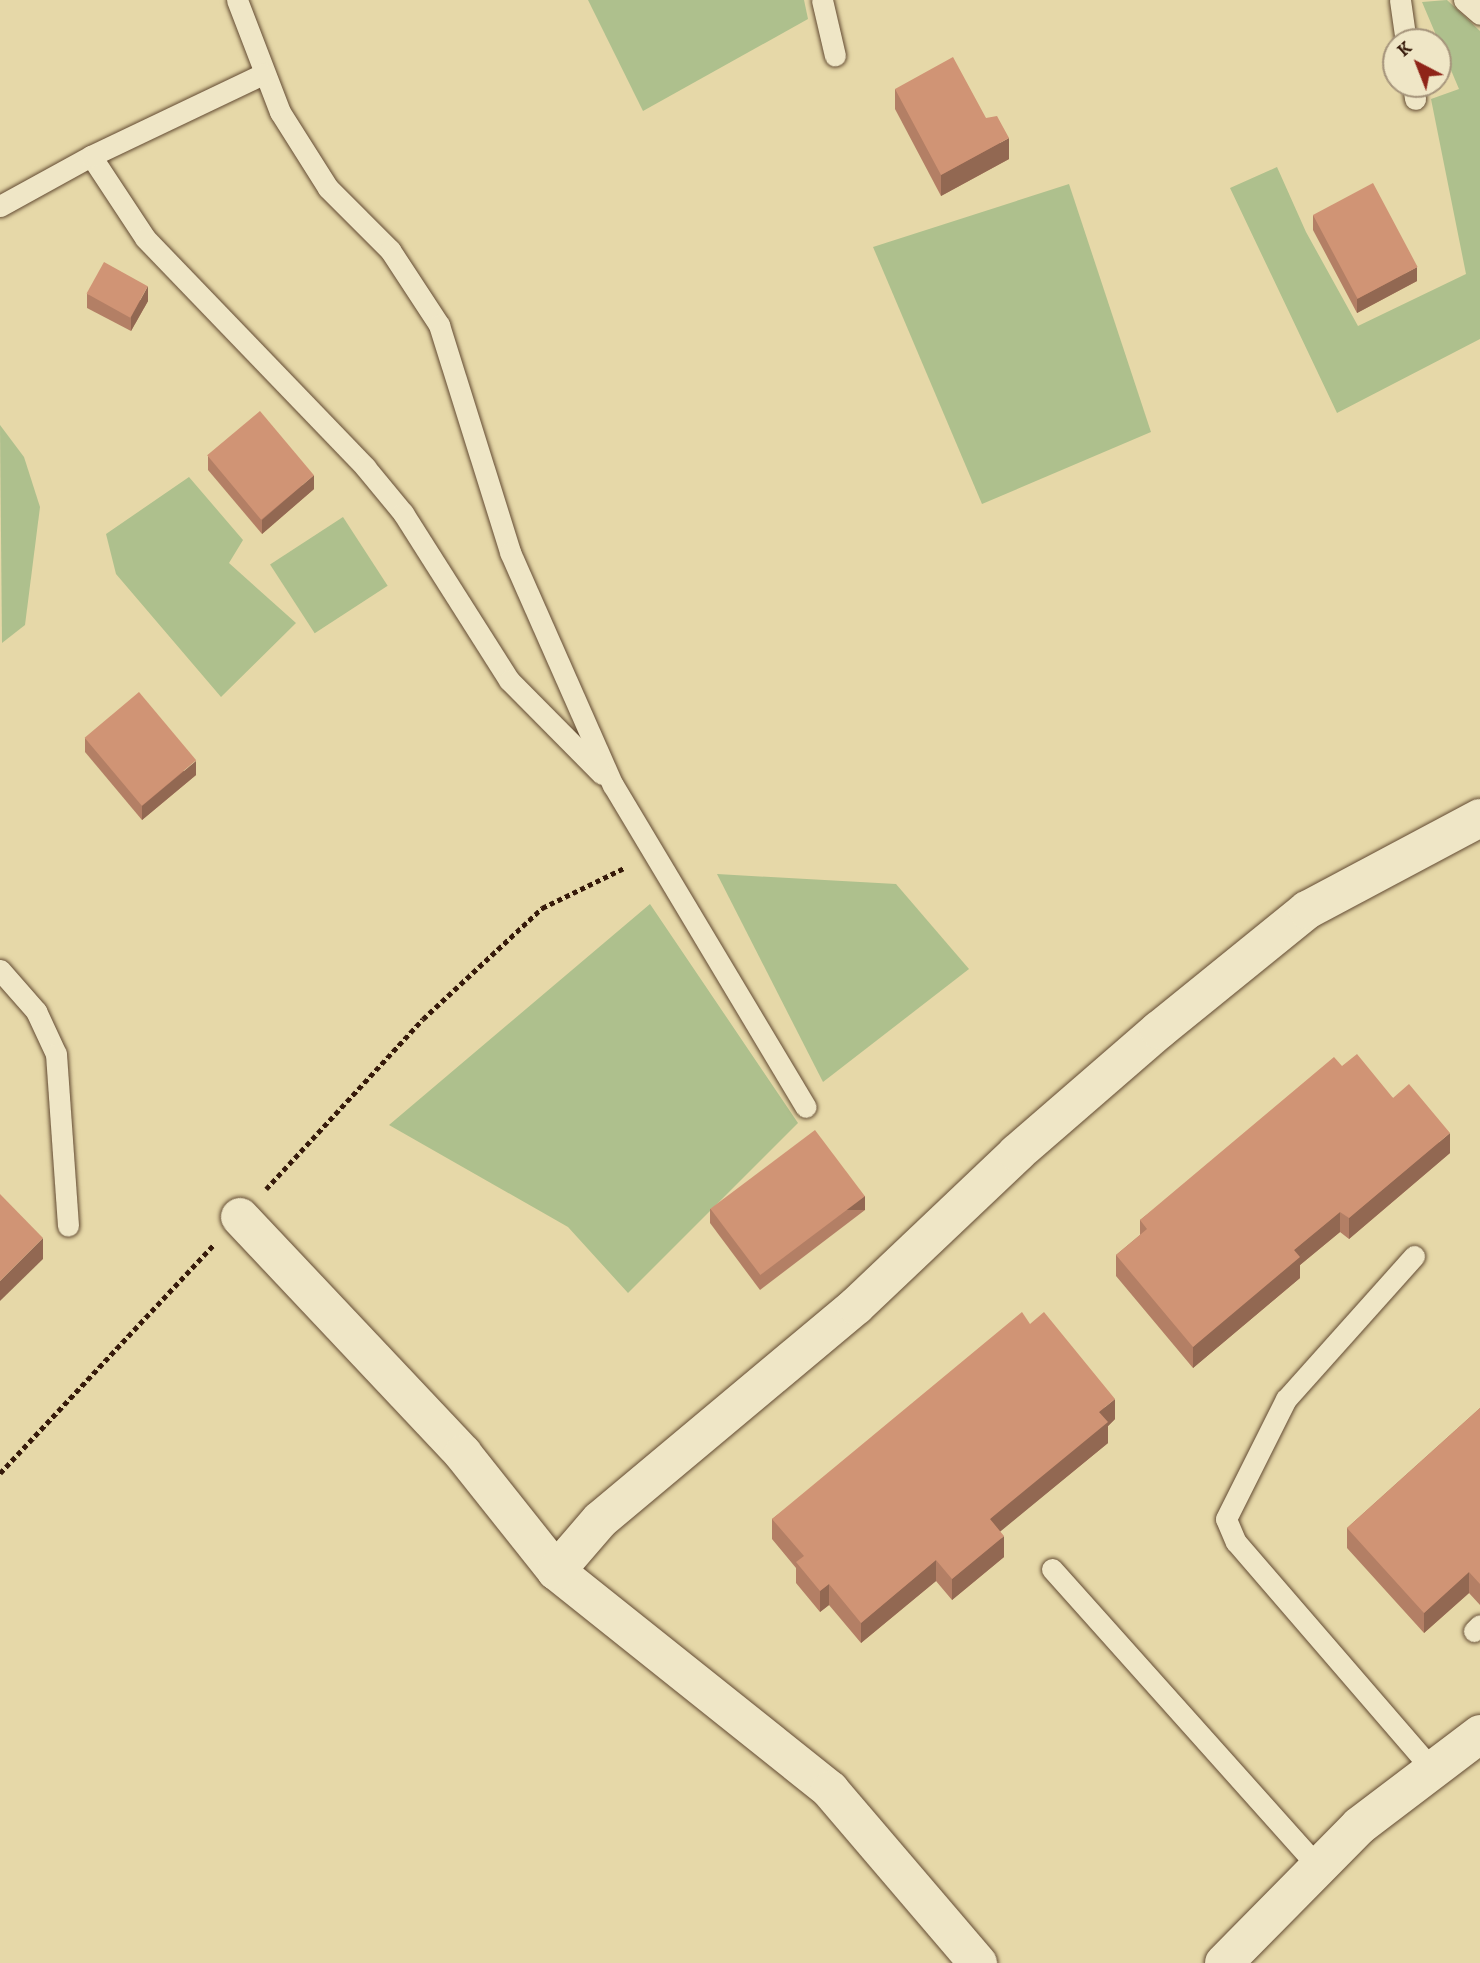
<!DOCTYPE html>
<style>
body{margin:0}
#map{position:relative;width:1480px;height:1963px;overflow:hidden;background:#e6d8a8;font-family:Alegreya,serif}
div>[style]{position:absolute}
[style*='--x']{left:calc(var(--x)*1px);top:calc(var(--y)*1px);width:calc(var(--w)*1px);rotate:calc(var(--a)*1deg)}
.green>*{inset:0;background:#aec08d;transform-origin:0 0}
.path>*{height:4.5px;margin-top:-2.25px;transform-origin:0;background:repeating-linear-gradient(90deg,#361a0a 0 5px,transparent 0 8.5px)}
.roads{filter:drop-shadow(0 0 2px #624a32) drop-shadow(0 0 2px #624a32)}
.lane>*{height:21px;margin:-10.5px;padding:0 10.5px;transform-origin:10.5px;border-radius:10.5px;background:#efe6c6}
.street>*{height:38px;margin:-19px;padding:0 19px;transform-origin:19px;border-radius:19px;background:#efe6c6}
.wall>*{inset:0;background:#b37f65}
.shaded-wall>*{inset:0;background:#926852;transform-origin:0 0}
.building>*{inset:0;background:#d09475;transform-origin:0 0}
span{translate:-50% -50%;white-space:nowrap;text-align:center;line-height:1.15;-webkit-text-stroke:6px #efe6c6;paint-order:stroke}
.north{position:absolute;left:1382px;top:28px;width:70px;height:70px;box-sizing:border-box;background:#efe6c6;border:2px solid #a5947b;border-radius:50%;rotate:318deg;font-size:19px;font-weight:700;line-height:28px;text-align:center;color:#361a0a}
.north::after{content:'';display:block;margin:auto;width:24px;height:32px;background:#8f2418;clip-path:polygon(50% 0,100% 100%,50% 72%,0 100%)}
</style>
<div id="map">
<div class="green">
<div style="clip-path:polygon(588px 0,804px 0,808px 19px,643px 111px)"></div>
<div style="clip-path:polygon(1447px 0,1480px 31px,1480px 339px,1337px 413px,1230px 188px,1277px 167px,1306px 232px,1358px 326px,1466px 274px,1431px 99px,1459px 89px,1422px 2px)"></div>
<div style="clip-path:polygon(1069px 184px,1151px 432px,982px 504px,873px 247px)"></div>
<div style="clip-path:polygon(0 425px,24px 457px,40px 507px,25px 625px,2px 643px)"></div>
<div style="clip-path:polygon(189px 477px,243px 540px,229px 563px,296px 623px,221px 697px,116px 574px,106px 534px)"></div>
<div style="left:343px;top:517px;width:82px;height:87px;rotate:57deg"></div>
<div style="clip-path:polygon(717px 874px,896px 884px,969px 969px,823px 1082px)"></div>
<div style="clip-path:polygon(650px 904px,798px 1123px,628px 1293px,568px 1227px,389px 1125px)"></div>
</div>
<div class="path">
<div style="--x:266;--y:1189;--w:231;--a:-47.3"></div>
<div style="--x:423;--y:1019;--w:163;--a:-43"></div>
<div style="--x:542;--y:908;--w:93;--a:-26"></div>
<div style="--x:0;--y:1473;--w:313;--a:-46.9"></div>
</div>
<div class="roads">
<div class="lane">
<div style="--x:237;--y:0;--w:120;--a:69"></div>
<div style="--x:280;--y:112;--w:90;--a:57.7"></div>
<div style="--x:328;--y:188;--w:88;--a:45"></div>
<div style="--x:390;--y:250;--w:90;--a:56.8"></div>
<div style="--x:439;--y:325;--w:238;--a:72.6"></div>
<div style="--x:510;--y:552;--w:255;--a:66.2"></div>
<div style="--x:613;--y:785;--w:375;--a:59.1"></div>
<div style="--x:822;--y:0;--w:57;--a:76.9"></div>
<div style="--x:1400;--y:0;--w:42;--a:81.9"></div>
<div style="--x:1464;--y:0;--w:21;--a:41"></div>
<div style="--x:1413;--y:84;--w:15;--a:82"></div>
<div style="--x:91;--y:156;--w:98;--a:56.6"></div>
<div style="--x:145;--y:238;--w:318;--a:46.1"></div>
<div style="--x:365;--y:467;--w:60;--a:50.4"></div>
<div style="--x:403;--y:513;--w:198;--a:57.6"></div>
<div style="--x:509;--y:680;--w:132;--a:45.3"></div>
<div style="--x:0;--y:206;--w:104;--a:-28.8"></div>
<div style="--x:91;--y:156;--w:191;--a:-25.5"></div>
<div style="--x:0;--y:970;--w:55;--a:48.7"></div>
<div style="--x:36;--y:1011;--w:47;--a:65.1"></div>
<div style="--x:56;--y:1054;--w:172;--a:86"></div>
<div style="--x:1414;--y:1256;--w:192;--a:131.8"></div>
<div style="--x:1286;--y:1399;--w:134;--a:116.6"></div>
<div style="--x:1226;--y:1519;--w:25;--a:67"></div>
<div style="--x:1236;--y:1542;--w:301;--a:49.2"></div>
<div style="--x:1052;--y:1569;--w:399;--a:48.2"></div>
<div style="--x:1474;--y:1631;--w:8;--a:-45"></div>
</div>
<div class="street">
<div style="--x:240;--y:1217;--w:325;--a:46.7"></div>
<div style="--x:463;--y:1454;--w:149;--a:51.5"></div>
<div style="--x:556;--y:1571;--w:351;--a:38.6"></div>
<div style="--x:830;--y:1790;--w:228;--a:49.5"></div>
<div style="--x:556;--y:1571;--w:67;--a:-49.2"></div>
<div style="--x:600;--y:1520;--w:334;--a:-39.9"></div>
<div style="--x:856;--y:1306;--w:222;--a:-43.5"></div>
<div style="--x:1017;--y:1153;--w:188;--a:-40.9"></div>
<div style="--x:1159;--y:1030;--w:191;--a:-39"></div>
<div style="--x:1307;--y:910;--w:196;--a:-28"></div>
<div style="--x:1224;--y:1963;--w:192;--a:-45.4"></div>
<div style="--x:1359;--y:1826;--w:152;--a:-37.2"></div>
</div>
</div>
<div class="wall">
<div style="clip-path:polygon(895px 89px,986px 118px,1009px 159px,941px 196px,895px 109px)"></div>
<div style="clip-path:polygon(1313px 215px,1417px 281px,1357px 313px,1313px 230px)"></div>
<div style="clip-path:polygon(87px 294px,148px 301px,131px 331px,87px 308px)"></div>
<div style="clip-path:polygon(208px 456px,314px 489px,262px 534px,208px 470px)"></div>
<div style="clip-path:polygon(85px 738px,196px 775px,142px 820px,85px 752px)"></div>
<div style="clip-path:polygon(1342px 1066px,1393px 1098px,1450px 1153px,1349px 1239px,1340px 1232px,1300px 1265px,1300px 1278px,1193px 1368px,1116px 1276px,1116px 1255px,1140px 1235px,1140px 1220px)"></div>
<div style="clip-path:polygon(710px 1209px,865px 1210px,760px 1290px,710px 1223px)"></div>
<div style="clip-path:polygon(1030px 1324px,1115px 1419px,1108px 1426px,1108px 1443px,1000px 1531px,1004px 1557px,952px 1600px,936px 1581px,861px 1643px,829px 1605px,820px 1612px,796px 1583px,796px 1568px,772px 1539px,772px 1519px)"></div>
<div style="clip-path:polygon(1480px 1408px,1480px 1605px,1469px 1593px,1424px 1633px,1347px 1548px,1347px 1528px)"></div>
</div>
<div class="shaded-wall">
<div style="clip-path:polygon(1009px 138px,1009px 159px,941px 196px,941px 175px)"></div>
<div style="clip-path:polygon(1417px 267px,1417px 281px,1357px 313px,1357px 299px)"></div>
<div style="clip-path:polygon(148px 286px,148px 301px,131px 331px,131px 317px)"></div>
<div style="clip-path:polygon(314px 475px,314px 489px,262px 534px,262px 520px)"></div>
<div style="clip-path:polygon(196px 761px,196px 775px,142px 820px,142px 806px)"></div>
<div style="clip-path:polygon(1450px 1133px,1450px 1153px,1349px 1239px,1349px 1218px)"></div>
<div style="left:865px;top:1196px;width:14px;height:132px;rotate:90deg"></div>
<div style="clip-path:polygon(1340px 1212px,1340px 1232px,1300px 1265px,1300px 1278px,1193px 1368px,1193px 1347px,1294px 1250px)"></div>
<div style="clip-path:polygon(43px 1238px,43px 1259px,0 1301px,0 1281px)"></div>
<div style="clip-path:polygon(1115px 1399px,1115px 1419px,1108px 1426px,1108px 1443px,990px 1540px,990px 1519px,1099px 1412px)"></div>
<div style="clip-path:polygon(1004px 1536px,1004px 1557px,952px 1600px,952px 1579px)"></div>
<div style="clip-path:polygon(936px 1560px,936px 1581px,861px 1643px,861px 1623px)"></div>
<div style="clip-path:polygon(1469px 1572px,1469px 1593px,1424px 1633px,1424px 1613px)"></div>
<div style="clip-path:polygon(829px 1584px,829px 1605px,820px 1612px,820px 1591px)"></div>
</div>
<div class="building">
<div style="clip-path:polygon(953px 57px,986px 118px,997px 116px,1009px 138px,941px 175px,895px 89px)"></div>
<div style="left:1373px;top:183px;width:95px;height:68px;rotate:62deg"></div>
<div style="left:104px;top:262px;width:50px;height:36px;rotate:29deg"></div>
<div style="left:260px;top:411px;width:84px;height:69px;rotate:50deg"></div>
<div style="left:139px;top:692px;width:89px;height:71px;rotate:50deg"></div>
<div style="clip-path:polygon(1357px 1054px,1393px 1098px,1409px 1084px,1450px 1133px,1349px 1218px,1340px 1212px,1294px 1250px,1300px 1257px,1193px 1347px,1116px 1255px,1147px 1229px,1140px 1220px,1334px 1057px,1342px 1066px)"></div>
<div style="left:815px;top:1130px;width:83px;height:131px;rotate:53deg"></div>
<div style="clip-path:polygon(0 1194px,43px 1238px,0 1281px)"></div>
<div style="clip-path:polygon(1022px 1312px,1030px 1324px,1044px 1312px,1115px 1399px,1099px 1412px,1108px 1422px,990px 1519px,1004px 1536px,952px 1579px,936px 1560px,861px 1623px,829px 1584px,820px 1591px,796px 1562px,804px 1556px,772px 1519px)"></div>
<div style="clip-path:polygon(1480px 1408px,1480px 1584px,1469px 1572px,1424px 1613px,1347px 1528px)"></div>
</div>
<div class="north">K</div>
</div>
